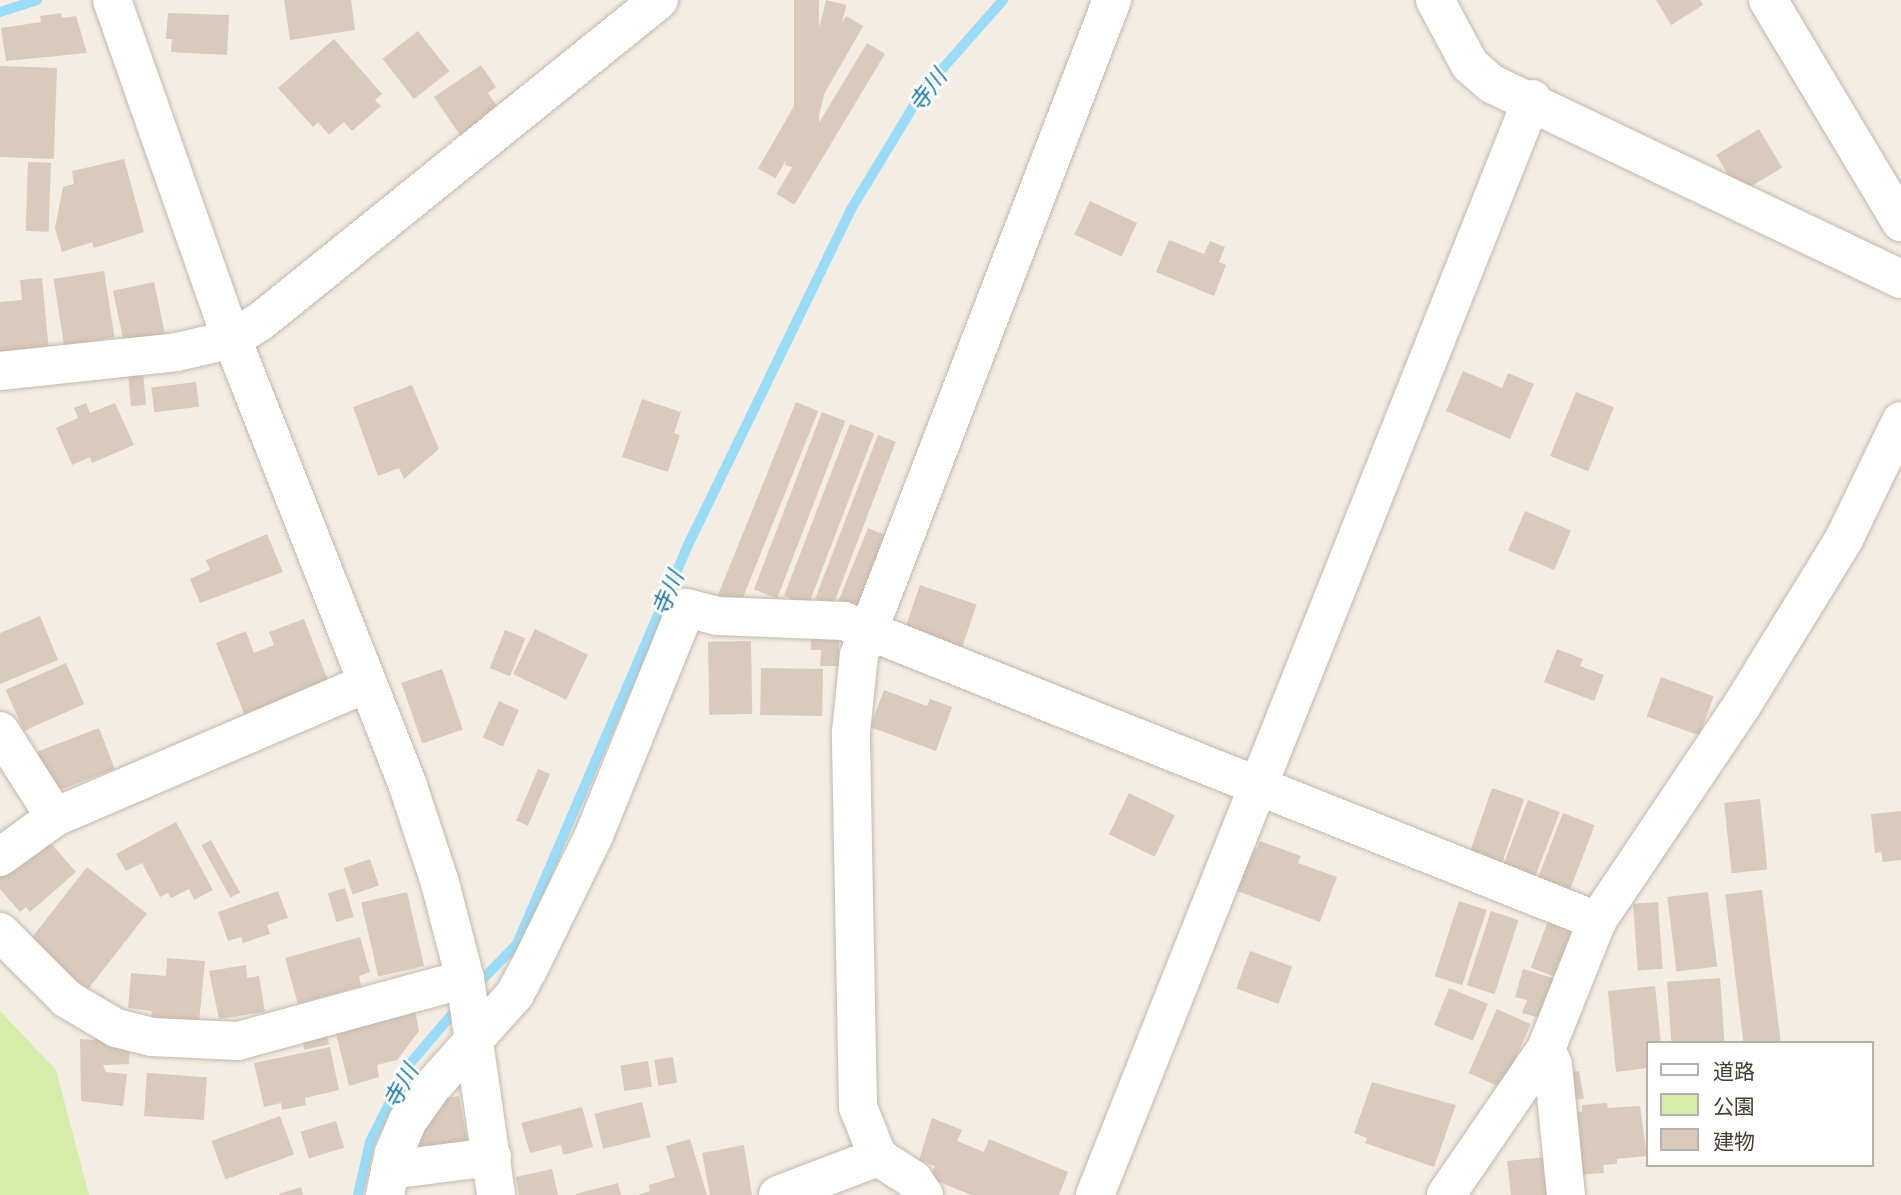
<!DOCTYPE html>
<meta charset="utf-8">
<style>
body{margin:0}
#map{position:relative;width:1901px;height:1195px;overflow:hidden;background:#f4ede4;font-family:"Open Sans","Noto Sans JP",sans-serif}
div>[style]{position:absolute}
[style*='--x']{left:calc(var(--x)*1px);top:calc(var(--y)*1px);width:calc(var(--w)*1px);rotate:calc(var(--a)*1deg)}
.green>*{inset:0;background:#d6eca9}
.stream>*{height:10px;margin:-5px;padding:0 5px;transform-origin:5px;border-radius:5px;background:#9adcf7}
.building>*{inset:0;background:#d9cabc;transform-origin:0 0}
.roads{filter:drop-shadow(0 0 2px #c3b7a9) drop-shadow(0 0 2px #c3b7a9)}
.minor>*{height:38px;margin:-19px;padding:0 19px;transform-origin:19px;border-radius:19px;background:#fff}
span{translate:-50% -50%;white-space:nowrap;text-align:center;line-height:1.15;-webkit-text-stroke:5px #fff;paint-order:stroke}
.water-label{font-size:23px;color:#207ba2;font-style:italic}
.legend{position:absolute;left:1646px;top:1041px;width:228px;height:126px;box-sizing:border-box;background:#fff;border:2px solid #b5b1ad;margin:0;padding:9px 12px;list-style:none;font-size:21px;color:#473d33}
.legend li{display:flex;align-items:center;gap:14px;height:35px}
.legend b{width:35px;border:2px solid #b5b1ad}
</style>
<div id="map">
<div class="green">
<div style="clip-path:polygon(0 1011px,56px 1070px,89px 1195px,0 1195px)"></div>
</div>
<div class="stream">
<div style="--x:0;--y:12;--w:39;--a:-18"></div>
<div style="--x:476;--y:986;--w:59;--a:-45.7"></div>
<div style="--x:517;--y:944;--w:439;--a:-66.8"></div>
<div style="--x:690;--y:541;--w:367;--a:-64.1"></div>
<div style="--x:850;--y:211;--w:139;--a:-58.8"></div>
<div style="--x:922;--y:92;--w:123;--a:-48.6"></div>
<div style="--x:358;--y:1195;--w:54;--a:-77.2"></div>
<div style="--x:370;--y:1142;--w:85;--a:-63.4"></div>
<div style="--x:408;--y:1066;--w:79;--a:-49.6"></div>
</div>
<div class="building">
<div style="clip-path:polygon(284px 0,351px 0,355px 30px,290px 40px)"></div>
<div style="left:794px;top:0;width:25px;height:148px"></div>
<div style="left:826px;top:0;width:21px;height:170px;rotate:14deg"></div>
<div style="clip-path:polygon(1656px 0,1700px 0,1703px 5px,1671px 25px)"></div>
<div style="clip-path:polygon(61px 13px,62px 18px,76px 16px,87px 53px,6px 61px,1px 28px,41px 22px,40px 16px)"></div>
<div style="clip-path:polygon(168px 13px,229px 15px,227px 55px,171px 52px,172px 39px,166px 39px)"></div>
<div style="left:846px;top:16px;width:20px;height:176px;rotate:30deg"></div>
<div style="left:418px;top:31px;width:51px;height:45px;rotate:52deg"></div>
<div style="clip-path:polygon(334px 39px,382px 94px,375px 100px,381px 106px,352px 131px,344px 122px,329px 135px,318px 122px,313px 127px,278px 88px)"></div>
<div style="left:867px;top:43px;width:21px;height:176px;rotate:31deg"></div>
<div style="clip-path:polygon(481px 65px,496px 87px,488px 93px,497px 106px,485px 115px,490px 122px,466px 144px,434px 97px)"></div>
<div style="left:0;top:66px;width:57px;height:91px;rotate:2deg"></div>
<div style="left:1759px;top:129px;width:45px;height:50px;rotate:59deg"></div>
<div style="clip-path:polygon(124px 159px,144px 232px,94px 248px,92px 242px,62px 252px,55px 228px,63px 187px,74px 184px,72px 171px)"></div>
<div style="left:28px;top:162px;width:23px;height:69px;rotate:2deg"></div>
<div style="left:1090px;top:201px;width:52px;height:37px;rotate:25deg"></div>
<div style="clip-path:polygon(1169px 240px,1204px 254px,1210px 241px,1225px 247px,1219px 262px,1226px 265px,1214px 296px,1156px 272px)"></div>
<div style="left:104px;top:271px;width:67px;height:51px;rotate:81deg"></div>
<div style="clip-path:polygon(42px 278px,49px 351px,0 356px,0 302px,22px 300px,20px 280px)"></div>
<div style="left:154px;top:282px;width:60px;height:42px;rotate:78deg"></div>
<div style="clip-path:polygon(1463px 371px,1502px 388px,1508px 373px,1534px 384px,1510px 439px,1446px 411px)"></div>
<div style="left:143px;top:372px;width:33px;height:15px;rotate:85deg"></div>
<div style="left:196px;top:382px;width:25px;height:45px;rotate:83deg"></div>
<div style="clip-path:polygon(412px 385px,439px 449px,404px 479px,399px 468px,378px 476px,353px 407px)"></div>
<div style="left:1576px;top:392px;width:41px;height:69px;rotate:22deg"></div>
<div style="clip-path:polygon(642px 399px,681px 412px,674px 433px,680px 435px,668px 472px,622px 457px)"></div>
<div style="left:796px;top:402px;width:24px;height:210px;rotate:22deg"></div>
<div style="clip-path:polygon(86px 403px,90px 413px,115px 403px,134px 445px,92px 463px,90px 457px,72px 465px,56px 428px,78px 418px,74px 408px)"></div>
<div style="left:822px;top:412px;width:25px;height:190px;rotate:21deg"></div>
<div style="left:850px;top:424px;width:26px;height:184px;rotate:21deg"></div>
<div style="left:878px;top:435px;width:19px;height:175px;rotate:21deg"></div>
<div style="left:1525px;top:511px;width:50px;height:43px;rotate:23deg"></div>
<div style="left:868px;top:528px;width:22px;height:78px;rotate:22deg"></div>
<div style="clip-path:polygon(267px 534px,283px 572px,200px 603px,190px 579px,210px 570px,206px 560px)"></div>
<div style="left:920px;top:585px;width:60px;height:46px;rotate:19deg"></div>
<div style="clip-path:polygon(40px 616px,58px 660px,0 684px,0 633px)"></div>
<div style="clip-path:polygon(304px 619px,329px 683px,245px 716px,216px 643px,246px 631px,254px 653px,274px 645px,269px 632px)"></div>
<div style="left:535px;top:629px;width:59px;height:50px;rotate:26deg"></div>
<div style="left:505px;top:630px;width:22px;height:41px;rotate:22deg"></div>
<div style="clip-path:polygon(811px 633px,839px 633px,839px 666px,820px 666px,821px 650px,811px 650px)"></div>
<div style="left:751px;top:641px;width:73px;height:43px;rotate:89deg"></div>
<div style="clip-path:polygon(1557px 649px,1583px 659px,1580px 666px,1604px 675px,1594px 701px,1544px 682px)"></div>
<div style="left:66px;top:663px;width:45px;height:66px;rotate:66deg"></div>
<div style="left:761px;top:668px;width:62px;height:47px;rotate:1deg"></div>
<div style="left:442px;top:669px;width:64px;height:43px;rotate:71deg"></div>
<div style="left:1661px;top:677px;width:56px;height:42px;rotate:20deg"></div>
<div style="clip-path:polygon(884px 690px,927px 706px,930px 699px,952px 707px,936px 751px,870px 727px)"></div>
<div style="left:499px;top:701px;width:22px;height:40px;rotate:24deg"></div>
<div style="left:99px;top:728px;width:44px;height:70px;rotate:69deg"></div>
<div style="left:538px;top:769px;width:13px;height:56px;rotate:23deg"></div>
<div style="left:1492px;top:788px;width:34px;height:72px;rotate:19deg"></div>
<div style="left:1129px;top:793px;width:51px;height:46px;rotate:26deg"></div>
<div style="left:1760px;top:799px;width:71px;height:36px;rotate:84deg"></div>
<div style="left:1528px;top:800px;width:34px;height:73px;rotate:21deg"></div>
<div style="clip-path:polygon(1901px 811px,1901px 860px,1883px 862px,1881px 852px,1875px 853px,1871px 814px)"></div>
<div style="left:1563px;top:813px;width:34px;height:72px;rotate:21deg"></div>
<div style="clip-path:polygon(176px 822px,213px 890px,194px 900px,189px 889px,171px 898px,168px 893px,160px 897px,142px 863px,126px 871px,116px 854px)"></div>
<div style="left:211px;top:840px;width:60px;height:11px;rotate:61deg"></div>
<div style="clip-path:polygon(49px 841px,76px 872px,30px 912px,26px 907px,20px 912px,0 889px,0 873px)"></div>
<div style="clip-path:polygon(1260px 841px,1301px 856px,1298px 863px,1337px 877px,1320px 922px,1235px 890px,1251px 846px,1257px 849px)"></div>
<div style="left:370px;top:859px;width:28px;height:28px;rotate:71deg"></div>
<div style="left:87px;top:867px;width:76px;height:96px;rotate:38deg"></div>
<div style="left:345px;top:888px;width:30px;height:18px;rotate:73deg"></div>
<div style="left:1762px;top:890px;width:154px;height:37px;rotate:83deg"></div>
<div style="clip-path:polygon(278px 891px,288px 918px,267px 925px,270px 934px,243px 943px,241px 937px,228px 941px,218px 912px)"></div>
<div style="left:407px;top:892px;width:76px;height:47px;rotate:77deg"></div>
<div style="left:1708px;top:892px;width:75px;height:41px;rotate:83deg"></div>
<div style="left:1459px;top:901px;width:29px;height:79px;rotate:18deg"></div>
<div style="left:1658px;top:902px;width:67px;height:25px;rotate:86deg"></div>
<div style="left:1491px;top:911px;width:29px;height:78px;rotate:18deg"></div>
<div style="left:1549px;top:918px;width:29px;height:53px;rotate:20deg"></div>
<div style="clip-path:polygon(360px 937px,370px 972px,359px 976px,361px 986px,298px 1004px,285px 958px)"></div>
<div style="left:1250px;top:951px;width:45px;height:40px;rotate:20deg"></div>
<div style="clip-path:polygon(167px 958px,205px 961px,199px 1022px,151px 1017px,152px 1011px,128px 1008px,131px 973px,166px 976px)"></div>
<div style="clip-path:polygon(246px 965px,247px 978px,259px 976px,265px 1012px,219px 1019px,209px 971px)"></div>
<div style="clip-path:polygon(1523px 969px,1556px 979px,1543px 1019px,1522px 1013px,1527px 1000px,1515px 997px)"></div>
<div style="left:1720px;top:978px;width:65px;height:53px;rotate:86deg"></div>
<div style="clip-path:polygon(1655px 986px,1661px 1043px,1647px 1043px,1647px 1068px,1616px 1072px,1608px 991px)"></div>
<div style="left:1449px;top:988px;width:42px;height:40px;rotate:22deg"></div>
<div style="clip-path:polygon(414px 1006px,419px 1031px,397px 1060px,377px 1065px,379px 1077px,349px 1086px,335px 1030px)"></div>
<div style="left:1497px;top:1009px;width:37px;height:70px;rotate:24deg"></div>
<div style="left:325px;top:1026px;width:19px;height:25px;rotate:78deg"></div>
<div style="clip-path:polygon(95px 1029px,130px 1046px,129px 1064px,103px 1065px,106px 1072px,127px 1074px,123px 1106px,81px 1101px,80px 1039px,94px 1040px)"></div>
<div style="clip-path:polygon(330px 1047px,339px 1090px,305px 1098px,306px 1105px,282px 1110px,281px 1103px,264px 1107px,254px 1063px)"></div>
<div style="left:673px;top:1057px;width:26px;height:19px;rotate:81deg"></div>
<div style="left:648px;top:1061px;width:26px;height:28px;rotate:81deg"></div>
<div style="left:1579px;top:1071px;width:28px;height:15px;rotate:80deg"></div>
<div style="left:147px;top:1073px;width:60px;height:43px;rotate:4deg"></div>
<div style="clip-path:polygon(1372px 1082px,1456px 1105px,1434px 1167px,1365px 1143px,1367px 1138px,1354px 1133px)"></div>
<div style="clip-path:polygon(459px 1096px,469px 1150px,420px 1159px,416px 1138px,435px 1100px)"></div>
<div style="left:642px;top:1102px;width:36px;height:49px;rotate:76deg"></div>
<div style="clip-path:polygon(1607px 1103px,1608px 1108px,1640px 1106px,1647px 1156px,1617px 1159px,1617px 1164px,1603px 1165px,1604px 1173px,1573px 1175px,1568px 1114px,1582px 1112px,1582px 1105px)"></div>
<div style="clip-path:polygon(582px 1107px,593px 1147px,563px 1155px,561px 1145px,530px 1153px,521px 1123px)"></div>
<div style="left:280px;top:1116px;width:41px;height:73px;rotate:70deg"></div>
<div style="clip-path:polygon(932px 1118px,962px 1130px,957px 1141px,984px 1152px,989px 1139px,1068px 1172px,1059px 1195px,971px 1195px,930px 1178px,935px 1166px,919px 1160px)"></div>
<div style="left:336px;top:1121px;width:28px;height:37px;rotate:73deg"></div>
<div style="clip-path:polygon(690px 1139px,707px 1195px,637px 1195px,650px 1191px,649px 1185px,675px 1177px,666px 1146px)"></div>
<div style="clip-path:polygon(744px 1145px,752px 1195px,710px 1195px,702px 1153px)"></div>
<div style="left:1545px;top:1157px;width:38px;height:38px;rotate:84deg"></div>
<div style="clip-path:polygon(552px 1169px,558px 1195px,519px 1195px,516px 1177px)"></div>
<div style="clip-path:polygon(618px 1183px,621px 1195px,576px 1195px,576px 1194px)"></div>
<div style="clip-path:polygon(301px 1187px,303px 1195px,279px 1195px,279px 1194px)"></div>
</div>
<div class="roads">
<div class="minor">
<div style="--x:112;--y:0;--w:340;--a:70.6"></div>
<div style="--x:225;--y:321;--w:497;--a:68.5"></div>
<div style="--x:407;--y:783;--w:105;--a:71.7"></div>
<div style="--x:440;--y:883;--w:99;--a:75.4"></div>
<div style="--x:465;--y:979;--w:218;--a:81.8"></div>
<div style="--x:1435;--y:0;--w:74;--a:61.7"></div>
<div style="--x:1470;--y:65;--w:29;--a:41"></div>
<div style="--x:1492;--y:84;--w:453;--a:25.5"></div>
<div style="--x:1768;--y:0;--w:259;--a:59.1"></div>
<div style="--x:0;--y:371;--w:178;--a:-6.1"></div>
<div style="--x:177;--y:352;--w:57;--a:-13.1"></div>
<div style="--x:233;--y:339;--w:33;--a:-33"></div>
<div style="--x:261;--y:321;--w:511;--a:-38.89"></div>
<div style="--x:0;--y:731;--w:102;--a:57.4"></div>
<div style="--x:0;--y:857;--w:68;--a:-36"></div>
<div style="--x:55;--y:817;--w:340;--a:-23.2"></div>
<div style="--x:0;--y:932;--w:95;--a:45"></div>
<div style="--x:67;--y:999;--w:57;--a:30.6"></div>
<div style="--x:116;--y:1028;--w:37;--a:14"></div>
<div style="--x:152;--y:1037;--w:86;--a:2.7"></div>
<div style="--x:238;--y:1041;--w:235;--a:-15.3"></div>
<div style="--x:1546;--y:1049;--w:17;--a:66"></div>
<div style="--x:1553;--y:1065;--w:131;--a:84.3"></div>
<div style="--x:390;--y:1170;--w:103;--a:-7.3"></div>
<div style="--x:385;--y:1195;--w:43;--a:-77.9"></div>
<div style="--x:394;--y:1153;--w:34;--a:-67"></div>
<div style="--x:407;--y:1122;--w:42;--a:-54.8"></div>
<div style="--x:431;--y:1088;--w:126;--a:-48.2"></div>
<div style="--x:515;--y:994;--w:27;--a:-62"></div>
<div style="--x:528;--y:970;--w:150;--a:-63.9"></div>
<div style="--x:594;--y:835;--w:245;--a:-67.9"></div>
<div style="--x:686;--y:608;--w:33;--a:14"></div>
<div style="--x:718;--y:616;--w:126;--a:2.3"></div>
<div style="--x:844;--y:621;--w:811;--a:21.72"></div>
<div style="--x:778;--y:1195;--w:107;--a:-20.8"></div>
<div style="--x:924;--y:1195;--w:18;--a:-124"></div>
<div style="--x:914;--y:1180;--w:43;--a:-147.4"></div>
<div style="--x:878;--y:1157;--w:54;--a:-111.8"></div>
<div style="--x:858;--y:1107;--w:375;--a:-91.1"></div>
<div style="--x:851;--y:732;--w:77;--a:-84.1"></div>
<div style="--x:859;--y:655;--w:702;--a:-68.88"></div>
<div style="--x:1095;--y:1195;--w:1180;--a:-68.26"></div>
<div style="--x:1446;--y:1195;--w:177;--a:-55.6"></div>
<div style="--x:1546;--y:1049;--w:138;--a:-68.3"></div>
<div style="--x:1597;--y:921;--w:260;--a:-56.1"></div>
<div style="--x:1742;--y:705;--w:195;--a:-58.4"></div>
<div style="--x:1844;--y:539;--w:131;--a:-64.2"></div>
</div>
</div>
<div class="water-label">
<span style="left:927px;top:90px;rotate:-53deg">寺川</span>
<span style="left:667px;top:593px;rotate:-67deg">寺川</span>
<span style="left:400px;top:1086px;rotate:-61deg">寺川</span>
</div>
<ul class="legend">
<li><b style="height:9px;background:#fff"></b>道路</li>
<li><b style="height:19px;background:#d6eca9"></b>公園</li>
<li><b style="height:19px;background:#d9cabc"></b>建物</li>
</ul>
</div>
